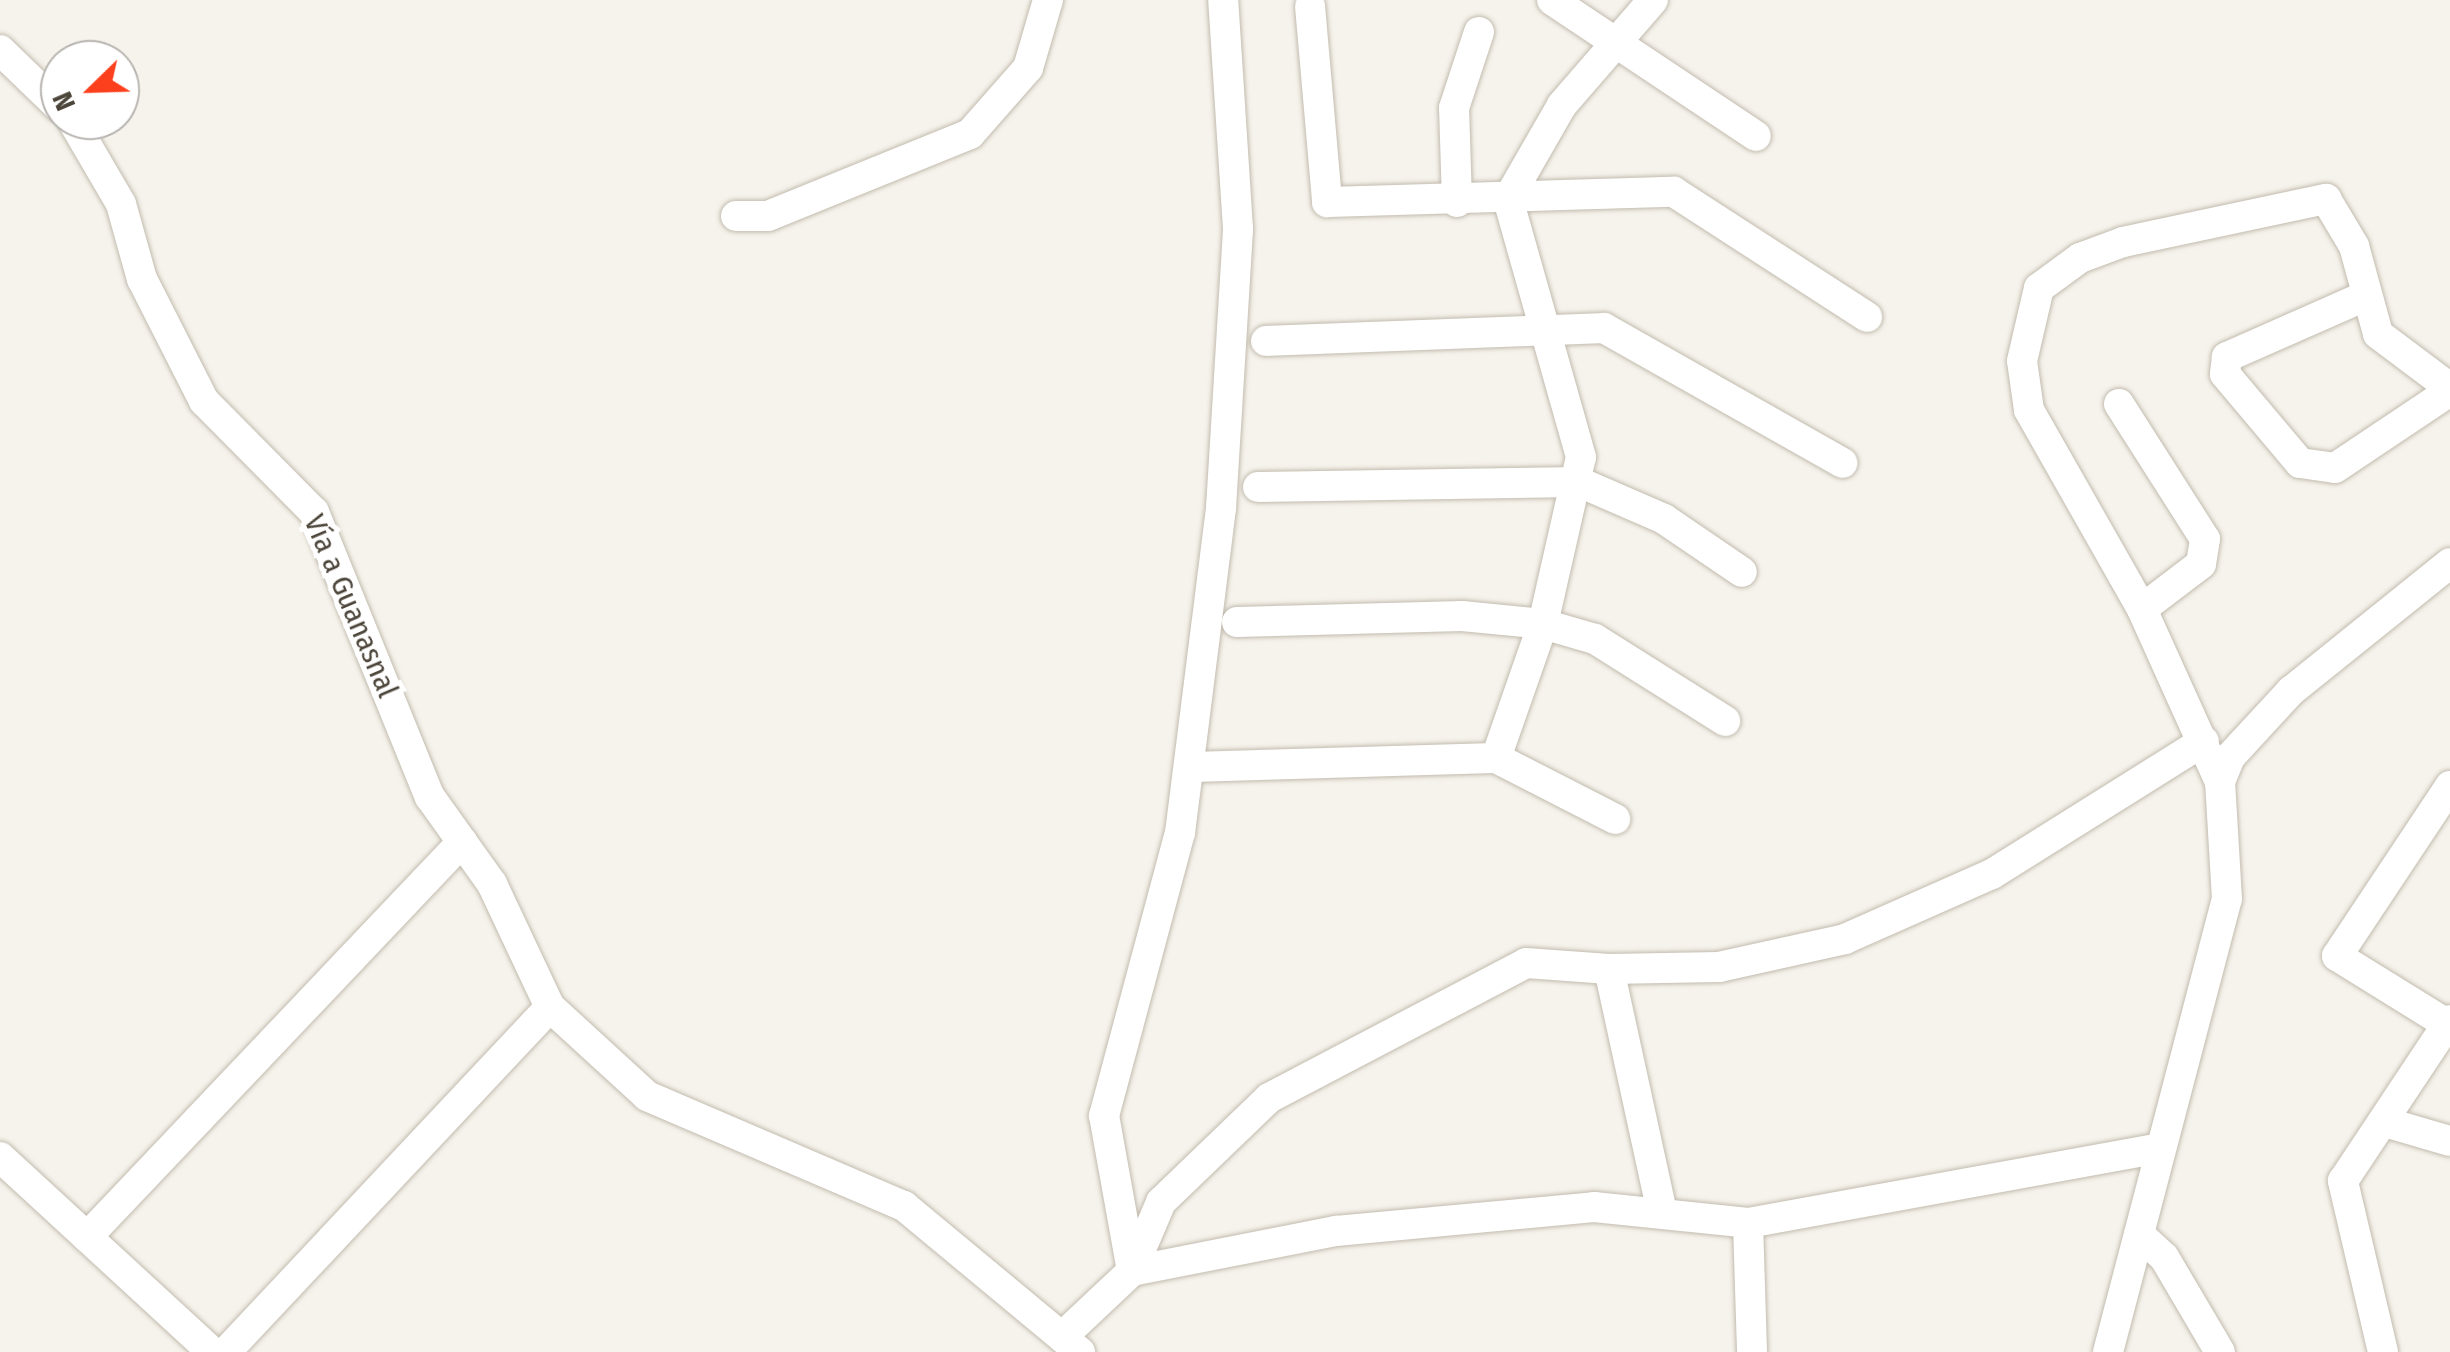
<!DOCTYPE html>
<meta charset="utf-8">
<style>
body{margin:0}
#map{position:relative;width:2450px;height:1352px;overflow:hidden;background:#f6f3ec;font-family:"Fira Sans Condensed",sans-serif}
div>[style]{position:absolute}
[style*='--x']{left:calc(var(--x)*1px);top:calc(var(--y)*1px);width:calc(var(--w)*1px);rotate:calc(var(--a)*1deg)}
.roads{filter:drop-shadow(0 0 2px #c2bbae) drop-shadow(0 0 2px #c2bbae)}
.minor>*{height:30px;margin:-15px;padding:0 15px;transform-origin:15px;border-radius:15px;background:#fff}
span{translate:-50% -50%;white-space:nowrap;text-align:center;line-height:1.15;-webkit-text-stroke:10px #fff;paint-order:stroke}
.street-label{font-size:30px;color:#4b4439}
.north{position:absolute;left:40px;top:40px;width:100px;height:100px;box-sizing:border-box;background:#fff;border:2px solid #b7b4b0;border-radius:50%;rotate:247deg;font-size:28px;font-weight:700;line-height:40px;text-align:center;color:#4b4439}
.north::after{content:'';display:block;margin:auto;width:35px;height:45px;background:#fc3f1d;clip-path:polygon(50% 0,100% 100%,50% 72%,0 100%)}
</style>
<div id="map">
<div class="roads">
<div class="minor">
<div style="--x:1552;--y:0;--w:245;--a:33.7"></div>
<div style="--x:1310;--y:6;--w:197;--a:85"></div>
<div style="--x:1327;--y:202;--w:347;--a:-1.7"></div>
<div style="--x:1674;--y:192;--w:230;--a:32.9"></div>
<div style="--x:0;--y:50;--w:83;--a:44"></div>
<div style="--x:72;--y:120;--w:97;--a:59.7"></div>
<div style="--x:121;--y:204;--w:78;--a:74.4"></div>
<div style="--x:142;--y:279;--w:137;--a:63.1"></div>
<div style="--x:204;--y:401;--w:156;--a:45.3"></div>
<div style="--x:314;--y:512;--w:308;--a:67.9"></div>
<div style="--x:430;--y:797;--w:107;--a:54.5"></div>
<div style="--x:492;--y:884;--w:136;--a:64.8"></div>
<div style="--x:550;--y:1007;--w:132;--a:42.5"></div>
<div style="--x:647;--y:1096;--w:280;--a:23.2"></div>
<div style="--x:904;--y:1206;--w:229;--a:39.7"></div>
<div style="--x:1457;--y:202;--w:94;--a:-91.8"></div>
<div style="--x:1454;--y:108;--w:80;--a:-71.8"></div>
<div style="--x:736;--y:216;--w:32;--a:0"></div>
<div style="--x:768;--y:216;--w:218;--a:-22.1"></div>
<div style="--x:970;--y:134;--w:88;--a:-48.7"></div>
<div style="--x:1028;--y:68;--w:71;--a:-73.6"></div>
<div style="--x:2363;--y:297;--w:149;--a:156.2"></div>
<div style="--x:2227;--y:357;--w:17;--a:97"></div>
<div style="--x:2225;--y:374;--w:116;--a:49.9"></div>
<div style="--x:2300;--y:463;--w:35;--a:8"></div>
<div style="--x:2335;--y:468;--w:138;--a:-33.8"></div>
<div style="--x:1266;--y:341;--w:338;--a:-2.2"></div>
<div style="--x:1604;--y:328;--w:274;--a:29.5"></div>
<div style="--x:2119;--y:404;--w:160;--a:57.5"></div>
<div style="--x:2205;--y:539;--w:25;--a:99"></div>
<div style="--x:2201;--y:564;--w:74;--a:142.7"></div>
<div style="--x:1258;--y:487;--w:321;--a:-0.9"></div>
<div style="--x:1579;--y:482;--w:93;--a:23.5"></div>
<div style="--x:1664;--y:519;--w:94;--a:34.2"></div>
<div style="--x:1237;--y:622;--w:225;--a:-1.5"></div>
<div style="--x:1462;--y:616;--w:81;--a:5.6"></div>
<div style="--x:1543;--y:624;--w:54;--a:16.1"></div>
<div style="--x:1595;--y:639;--w:154;--a:32.2"></div>
<div style="--x:1496;--y:758;--w:142;--a:-70.7"></div>
<div style="--x:1543;--y:624;--w:171;--a:-77.2"></div>
<div style="--x:1581;--y:457;--w:268;--a:-105.8"></div>
<div style="--x:1508;--y:199;--w:108;--a:-60.1"></div>
<div style="--x:1562;--y:105;--w:139;--a:-49.1"></div>
<div style="--x:1190;--y:767;--w:306;--a:-1.7"></div>
<div style="--x:1496;--y:758;--w:134;--a:27.1"></div>
<div style="--x:2220;--y:782;--w:190;--a:-114.3"></div>
<div style="--x:2142;--y:609;--w:229;--a:-119.6"></div>
<div style="--x:2029;--y:410;--w:49;--a:-98.1"></div>
<div style="--x:2022;--y:361;--w:75;--a:-76.9"></div>
<div style="--x:2039;--y:288;--w:51;--a:-36.2"></div>
<div style="--x:2080;--y:258;--w:46;--a:-20.4"></div>
<div style="--x:2123;--y:242;--w:208;--a:-12"></div>
<div style="--x:2326;--y:199;--w:55;--a:59.2"></div>
<div style="--x:2354;--y:246;--w:91;--a:74.7"></div>
<div style="--x:2378;--y:334;--w:90;--a:36.9"></div>
<div style="--x:2450;--y:786;--w:204;--a:123.6"></div>
<div style="--x:2337;--y:956;--w:133;--a:31.8"></div>
<div style="--x:1609;--y:969;--w:110;--a:-1"></div>
<div style="--x:1719;--y:967;--w:129;--a:-12.5"></div>
<div style="--x:1845;--y:939;--w:161;--a:-23.9"></div>
<div style="--x:1992;--y:874;--w:250;--a:-32.1"></div>
<div style="--x:2385;--y:1122;--w:68;--a:16.3"></div>
<div style="--x:0;--y:1157;--w:288;--a:42.6"></div>
<div style="--x:1748;--y:1223;--w:129;--a:88.2"></div>
<div style="--x:2139;--y:1234;--w:34;--a:43"></div>
<div style="--x:2164;--y:1257;--w:110;--a:59.5"></div>
<div style="--x:87;--y:1237;--w:545;--a:-46.49"></div>
<div style="--x:1135;--y:1263;--w:66;--a:-66.9"></div>
<div style="--x:1161;--y:1202;--w:150;--a:-43.9"></div>
<div style="--x:1269;--y:1098;--w:290;--a:-27.7"></div>
<div style="--x:1526;--y:963;--w:83;--a:4.1"></div>
<div style="--x:1609;--y:969;--w:249;--a:77.7"></div>
<div style="--x:1132;--y:1271;--w:158;--a:-100.2"></div>
<div style="--x:1104;--y:1116;--w:293;--a:-75"></div>
<div style="--x:1180;--y:833;--w:328;--a:-82.8"></div>
<div style="--x:1221;--y:508;--w:280;--a:-86.5"></div>
<div style="--x:1238;--y:229;--w:229;--a:-93.7"></div>
<div style="--x:1062;--y:1337;--w:96;--a:-43.3"></div>
<div style="--x:1132;--y:1271;--w:208;--a:-11.1"></div>
<div style="--x:1336;--y:1231;--w:259;--a:-5.3"></div>
<div style="--x:1594;--y:1207;--w:155;--a:5.9"></div>
<div style="--x:1748;--y:1223;--w:414;--a:-10.3"></div>
<div style="--x:226;--y:1352;--w:473;--a:-46.8"></div>
<div style="--x:2108;--y:1352;--w:468;--a:-75.3"></div>
<div style="--x:2227;--y:899;--w:117;--a:-93.4"></div>
<div style="--x:2220;--y:782;--w:27;--a:-68"></div>
<div style="--x:2230;--y:757;--w:90;--a:-47.3"></div>
<div style="--x:2291;--y:691;--w:204;--a:-38.8"></div>
<div style="--x:2383;--y:1352;--w:176;--a:-103.2"></div>
<div style="--x:2343;--y:1181;--w:193;--a:-56.4"></div>
</div>
</div>
<div class="street-label">
<span style="left:351px;top:606px;rotate:67deg">Vía a Guanasnal</span>
</div>
<div class="north">N</div>
</div>
